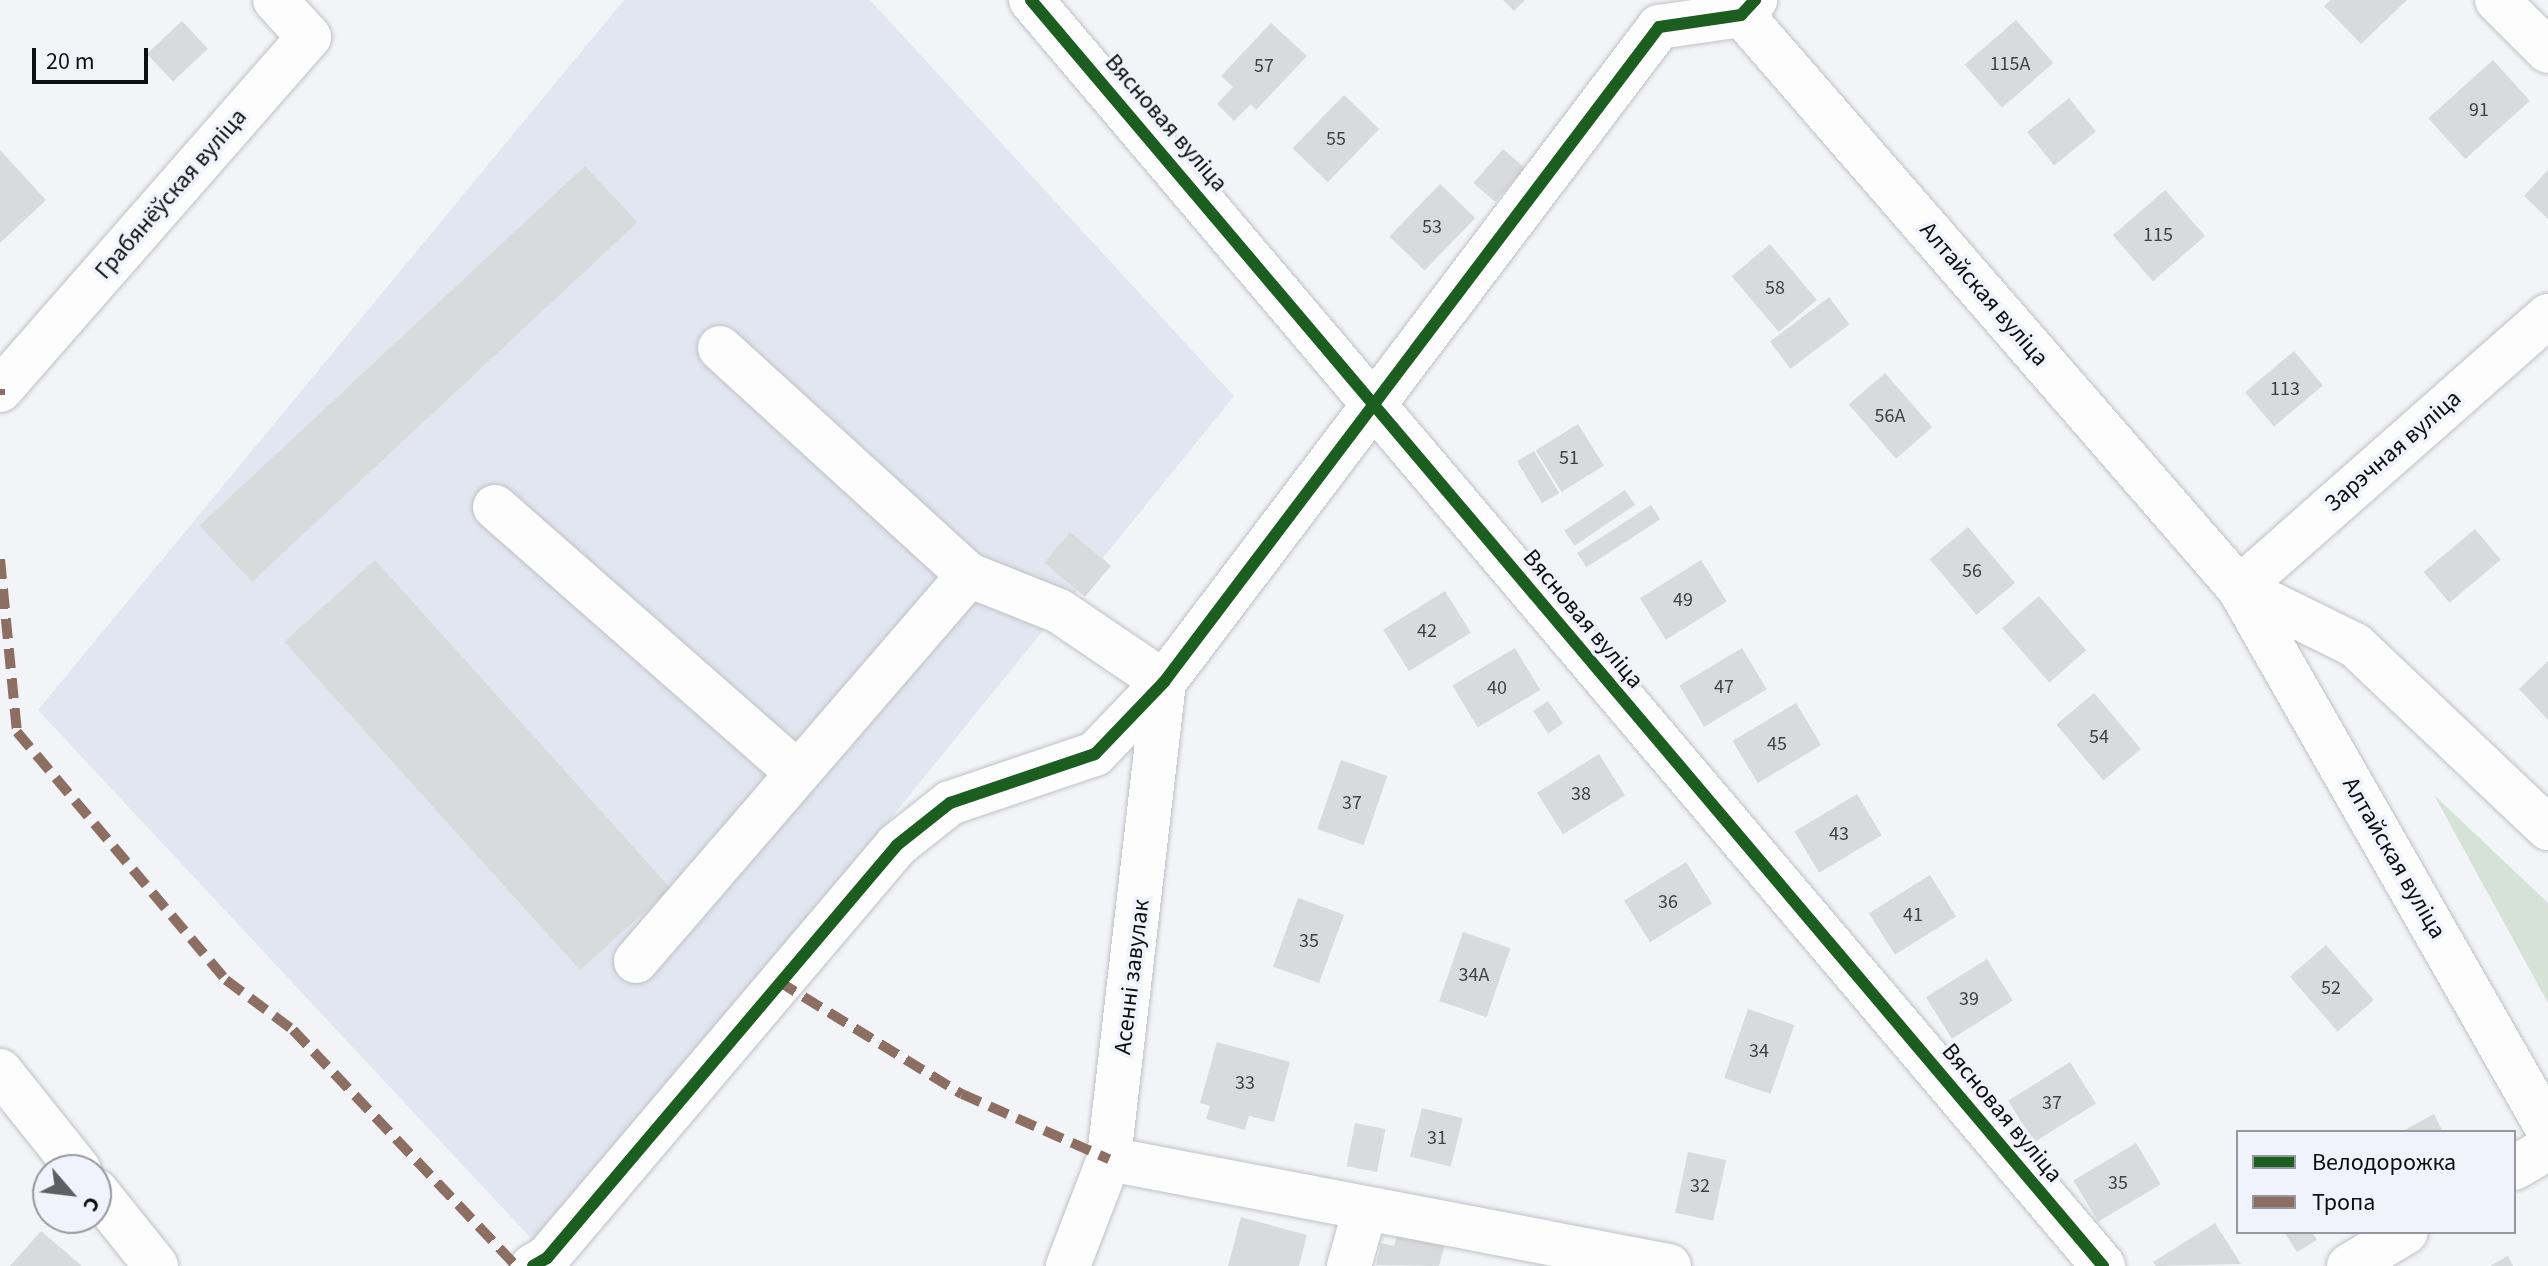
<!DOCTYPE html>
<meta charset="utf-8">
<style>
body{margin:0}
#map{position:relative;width:2548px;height:1266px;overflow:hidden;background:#f3f4f8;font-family:"Source Sans 3",sans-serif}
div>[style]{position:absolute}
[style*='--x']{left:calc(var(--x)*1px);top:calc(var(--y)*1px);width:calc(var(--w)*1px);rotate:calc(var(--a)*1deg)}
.built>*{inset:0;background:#e2e6f0}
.green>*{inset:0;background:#d6e2d7}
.building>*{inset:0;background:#d9dadc;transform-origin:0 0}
.roads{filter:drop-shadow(0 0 2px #c0c1c4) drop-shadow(0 0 2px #c0c1c4)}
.minor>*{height:44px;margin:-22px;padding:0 22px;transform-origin:22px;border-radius:22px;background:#fdfdfe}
.major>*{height:44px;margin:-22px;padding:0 22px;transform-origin:22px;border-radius:22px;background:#fdfdfe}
.quiet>*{height:10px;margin-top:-5px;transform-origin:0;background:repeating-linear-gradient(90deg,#8d6e63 0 20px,transparent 0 30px)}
.cycleway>*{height:12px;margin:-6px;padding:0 6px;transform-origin:6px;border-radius:6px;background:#1b5e20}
span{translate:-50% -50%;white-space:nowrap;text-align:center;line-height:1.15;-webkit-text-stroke:7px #f0f3fb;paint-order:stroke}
.number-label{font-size:20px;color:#414244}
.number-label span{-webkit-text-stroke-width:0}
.street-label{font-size:24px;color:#0e0f11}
.legend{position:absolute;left:2236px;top:1130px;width:280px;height:104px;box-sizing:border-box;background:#f0f3fb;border:2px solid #96989d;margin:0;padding:10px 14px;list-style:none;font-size:24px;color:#0e0f11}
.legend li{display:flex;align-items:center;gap:16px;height:40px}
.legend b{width:40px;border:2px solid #96989d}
.north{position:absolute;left:32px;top:1154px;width:80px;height:80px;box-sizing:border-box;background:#f0f3fb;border:2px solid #96989d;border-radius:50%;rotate:118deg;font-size:22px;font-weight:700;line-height:32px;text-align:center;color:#0e0f11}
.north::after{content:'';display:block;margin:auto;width:28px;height:36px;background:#5e5f62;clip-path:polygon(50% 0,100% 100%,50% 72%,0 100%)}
.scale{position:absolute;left:32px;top:48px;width:116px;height:36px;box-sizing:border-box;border:4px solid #0e0f11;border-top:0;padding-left:10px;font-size:24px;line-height:28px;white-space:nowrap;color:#0e0f11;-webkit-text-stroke:6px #f0f3fb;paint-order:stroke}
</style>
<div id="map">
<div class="built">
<div style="clip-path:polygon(624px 0,870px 0,1234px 396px,1103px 558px,1111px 566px,1085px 596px,1077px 590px,1059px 611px,541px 1249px,38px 710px)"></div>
</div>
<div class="green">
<div style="clip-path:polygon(2434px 795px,2548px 903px,2548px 1003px)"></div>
</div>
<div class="building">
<div style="clip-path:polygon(1503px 0,1525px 0,1514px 11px)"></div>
<div style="clip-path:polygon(2331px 0,2407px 0,2361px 44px,2324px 6px)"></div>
<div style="left:2016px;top:20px;width:57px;height:68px;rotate:49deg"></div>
<div style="left:182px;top:21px;width:38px;height:48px;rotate:47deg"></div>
<div style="clip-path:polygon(1271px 23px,1307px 56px,1256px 110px,1251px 104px,1234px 121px,1217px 104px,1233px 87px,1221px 76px)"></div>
<div style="left:2493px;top:60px;width:55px;height:87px;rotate:48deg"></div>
<div style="left:1344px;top:95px;width:49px;height:74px;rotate:44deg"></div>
<div style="left:2069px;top:98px;width:43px;height:54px;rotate:51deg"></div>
<div style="left:1503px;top:149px;width:29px;height:45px;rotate:41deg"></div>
<div style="clip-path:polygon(0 150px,46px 200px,0 243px)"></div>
<div style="left:585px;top:166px;width:77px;height:527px;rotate:47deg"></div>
<div style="clip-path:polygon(2548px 170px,2548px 219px,2524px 196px)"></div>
<div style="left:1440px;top:184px;width:49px;height:73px;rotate:44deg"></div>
<div style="left:2165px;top:190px;width:61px;height:69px;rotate:49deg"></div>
<div style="left:1770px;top:244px;width:73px;height:50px;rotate:50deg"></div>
<div style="left:1829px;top:297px;width:34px;height:74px;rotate:53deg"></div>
<div style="left:2294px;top:351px;width:45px;height:64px;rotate:50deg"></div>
<div style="left:1885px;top:373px;width:72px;height:48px;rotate:49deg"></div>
<div style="left:1578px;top:424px;width:49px;height:50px;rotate:58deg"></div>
<div style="left:1534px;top:451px;width:49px;height:20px;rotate:59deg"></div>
<div style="left:1625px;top:490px;width:18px;height:73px;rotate:56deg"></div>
<div style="left:1651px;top:505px;width:17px;height:88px;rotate:57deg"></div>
<div style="left:1968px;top:527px;width:73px;height:50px;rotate:50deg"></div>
<div style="left:2475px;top:529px;width:40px;height:67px;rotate:50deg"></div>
<div style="left:1070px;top:532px;width:53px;height:40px;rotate:40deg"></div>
<div style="left:375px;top:560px;width:442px;height:122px;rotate:48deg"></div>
<div style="left:1701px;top:560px;width:49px;height:72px;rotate:58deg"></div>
<div style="left:1445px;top:591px;width:49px;height:73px;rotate:58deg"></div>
<div style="left:2039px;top:596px;width:72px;height:49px;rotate:49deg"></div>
<div style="left:1515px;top:648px;width:49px;height:73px;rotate:59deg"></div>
<div style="left:1742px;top:648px;width:48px;height:73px;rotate:59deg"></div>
<div style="clip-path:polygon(2548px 661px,2548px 720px,2519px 689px)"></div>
<div style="left:2094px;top:693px;width:73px;height:49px;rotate:50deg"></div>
<div style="left:1548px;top:701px;width:27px;height:18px;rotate:56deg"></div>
<div style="left:1796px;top:703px;width:49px;height:74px;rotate:59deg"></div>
<div style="left:1599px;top:754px;width:49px;height:73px;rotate:58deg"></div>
<div style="left:1341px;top:760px;width:49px;height:73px;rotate:19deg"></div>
<div style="left:1857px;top:794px;width:48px;height:73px;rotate:59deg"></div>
<div style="left:1686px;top:862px;width:49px;height:73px;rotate:58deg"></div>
<div style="left:1930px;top:875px;width:49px;height:72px;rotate:58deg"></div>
<div style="left:1298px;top:898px;width:49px;height:73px;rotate:20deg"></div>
<div style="left:1463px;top:932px;width:50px;height:73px;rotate:19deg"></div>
<div style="left:2326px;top:945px;width:73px;height:48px;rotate:49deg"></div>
<div style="left:1987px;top:959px;width:49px;height:72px;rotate:58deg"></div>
<div style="left:1748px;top:1009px;width:49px;height:73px;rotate:19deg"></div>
<div style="clip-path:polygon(1217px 1042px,1290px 1062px,1274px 1122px,1249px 1116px,1245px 1130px,1206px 1119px,1210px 1106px,1200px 1103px)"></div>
<div style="left:2070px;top:1062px;width:49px;height:73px;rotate:58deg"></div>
<div style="left:1422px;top:1108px;width:42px;height:50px;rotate:14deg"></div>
<div style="clip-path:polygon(2434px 1114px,2443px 1132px,2401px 1132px)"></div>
<div style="left:1355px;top:1123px;width:31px;height:44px;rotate:11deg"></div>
<div style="left:2136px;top:1143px;width:48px;height:73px;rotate:59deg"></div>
<div style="left:1688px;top:1152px;width:39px;height:62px;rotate:12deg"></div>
<div style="clip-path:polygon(1241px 1217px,1307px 1235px,1299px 1266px,1228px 1266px)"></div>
<div style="clip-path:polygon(2215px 1223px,2241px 1264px,2156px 1266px,2153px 1262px)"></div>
<div style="clip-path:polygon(1400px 1226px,1447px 1238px,1439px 1266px,1376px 1265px,1381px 1243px,1394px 1246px)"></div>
<div style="clip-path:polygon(41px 1231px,82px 1266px,10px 1266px)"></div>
<div style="clip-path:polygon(2284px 1232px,2312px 1232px,2317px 1240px,2297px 1252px)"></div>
<div style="clip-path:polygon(2508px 1256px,2513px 1266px,2490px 1266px)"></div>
</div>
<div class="roads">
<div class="minor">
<div style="--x:1031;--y:0;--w:1659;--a:49.74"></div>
<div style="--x:2497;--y:0;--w:72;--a:45"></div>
<div style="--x:2548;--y:316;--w:412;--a:138.6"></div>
<div style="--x:2239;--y:588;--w:129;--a:26.2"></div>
<div style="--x:2355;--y:645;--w:266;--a:43.5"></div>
<div style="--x:720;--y:348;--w:337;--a:42.4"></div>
<div style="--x:969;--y:575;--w:97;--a:21.8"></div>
<div style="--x:1059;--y:611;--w:127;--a:34.1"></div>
<div style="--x:1164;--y:682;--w:480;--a:96.6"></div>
<div style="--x:1109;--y:1159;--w:115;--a:111"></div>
<div style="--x:0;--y:390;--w:469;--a:-48.8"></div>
<div style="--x:309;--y:37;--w:50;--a:-132.6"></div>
<div style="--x:495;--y:507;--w:403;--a:41.3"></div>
<div style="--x:636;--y:961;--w:510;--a:-49.22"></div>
<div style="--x:0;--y:1071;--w:127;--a:51.4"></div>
<div style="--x:1109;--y:1159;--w:570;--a:10.82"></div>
<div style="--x:2514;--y:1168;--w:39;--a:-30"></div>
<div style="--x:96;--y:1191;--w:96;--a:51.3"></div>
<div style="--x:533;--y:1266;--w:16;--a:-30"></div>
<div style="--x:547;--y:1258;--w:541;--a:-49.72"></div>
<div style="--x:897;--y:845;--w:68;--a:-38.4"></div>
<div style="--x:950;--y:803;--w:153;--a:-18.7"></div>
<div style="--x:1095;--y:754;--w:100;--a:-46.2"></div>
<div style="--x:1164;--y:682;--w:821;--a:-52.92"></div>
<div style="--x:1659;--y:27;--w:83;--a:-8.3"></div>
<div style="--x:1741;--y:15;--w:21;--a:-47"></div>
<div style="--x:1349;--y:1266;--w:58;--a:-74.1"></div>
<div style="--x:2349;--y:1266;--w:66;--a:-30.8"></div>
</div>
<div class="major">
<div style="--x:1729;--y:0;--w:778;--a:49.06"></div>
<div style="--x:2239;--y:588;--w:623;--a:60.27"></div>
</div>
</div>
<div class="quiet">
<div style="--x:0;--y:395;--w:6;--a:-90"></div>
<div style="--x:0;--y:559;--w:174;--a:84.4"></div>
<div style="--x:17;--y:732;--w:324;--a:49.9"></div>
<div style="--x:226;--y:980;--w:84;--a:36.7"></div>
<div style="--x:293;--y:1030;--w:325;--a:46.6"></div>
<div style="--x:778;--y:981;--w:216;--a:31.6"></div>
<div style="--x:962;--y:1094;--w:161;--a:23.9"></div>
</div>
<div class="cycleway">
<div style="--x:1031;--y:0;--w:1659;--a:49.74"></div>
<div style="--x:533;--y:1266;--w:16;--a:-30"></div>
<div style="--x:547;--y:1258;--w:541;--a:-49.72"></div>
<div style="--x:897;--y:845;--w:68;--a:-38.4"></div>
<div style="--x:950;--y:803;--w:153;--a:-18.7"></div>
<div style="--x:1095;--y:754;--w:100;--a:-46.2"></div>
<div style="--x:1164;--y:682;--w:821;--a:-52.92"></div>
<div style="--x:1659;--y:27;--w:83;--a:-8.3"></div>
<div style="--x:1741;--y:15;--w:21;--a:-47"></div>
</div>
<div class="number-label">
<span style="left:2010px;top:64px">115А</span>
<span style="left:1264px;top:66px">57</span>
<span style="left:2479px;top:110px">91</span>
<span style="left:1336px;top:139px">55</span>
<span style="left:1432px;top:227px">53</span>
<span style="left:2158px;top:235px">115</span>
<span style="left:1775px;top:288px">58</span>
<span style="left:2285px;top:389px">113</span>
<span style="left:1890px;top:416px">56А</span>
<span style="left:1569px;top:458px">51</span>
<span style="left:1972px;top:571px">56</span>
<span style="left:1683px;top:600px">49</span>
<span style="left:1427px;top:631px">42</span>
<span style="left:1724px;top:687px">47</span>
<span style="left:1497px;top:688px">40</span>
<span style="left:2099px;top:737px">54</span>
<span style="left:1777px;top:744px">45</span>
<span style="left:1581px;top:794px">38</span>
<span style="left:1352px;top:803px">37</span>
<span style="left:1839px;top:834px">43</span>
<span style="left:1668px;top:902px">36</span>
<span style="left:1913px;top:915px">41</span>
<span style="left:1309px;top:941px">35</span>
<span style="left:1474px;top:975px">34А</span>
<span style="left:2331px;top:988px">52</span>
<span style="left:1969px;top:999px">39</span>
<span style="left:1759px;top:1051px">34</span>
<span style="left:1245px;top:1083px">33</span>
<span style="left:2052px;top:1103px">37</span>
<span style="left:1437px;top:1138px">31</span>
<span style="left:2118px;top:1183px">35</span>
<span style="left:1700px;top:1186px">32</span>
</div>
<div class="street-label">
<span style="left:1166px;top:123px;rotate:49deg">Вясновая вуліца</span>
<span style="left:171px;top:194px;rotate:-49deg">Грабянёўская вуліца</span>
<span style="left:1984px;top:294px;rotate:49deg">Алтайская вуліца</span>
<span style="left:2393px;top:451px;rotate:-41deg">Зарэчная вуліца</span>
<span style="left:1583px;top:619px;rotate:50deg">Вясновая вуліца</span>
<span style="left:2394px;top:858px;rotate:60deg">Алтайская вуліца</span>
<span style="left:1132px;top:977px;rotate:-83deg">Асенні завулак</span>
<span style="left:2002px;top:1113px;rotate:50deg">Вясновая вуліца</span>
</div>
<ul class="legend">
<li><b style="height:10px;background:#1b5e20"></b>Велодорожка</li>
<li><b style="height:10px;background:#8d6e63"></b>Тропа</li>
</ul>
<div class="north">С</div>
<div class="scale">20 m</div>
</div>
